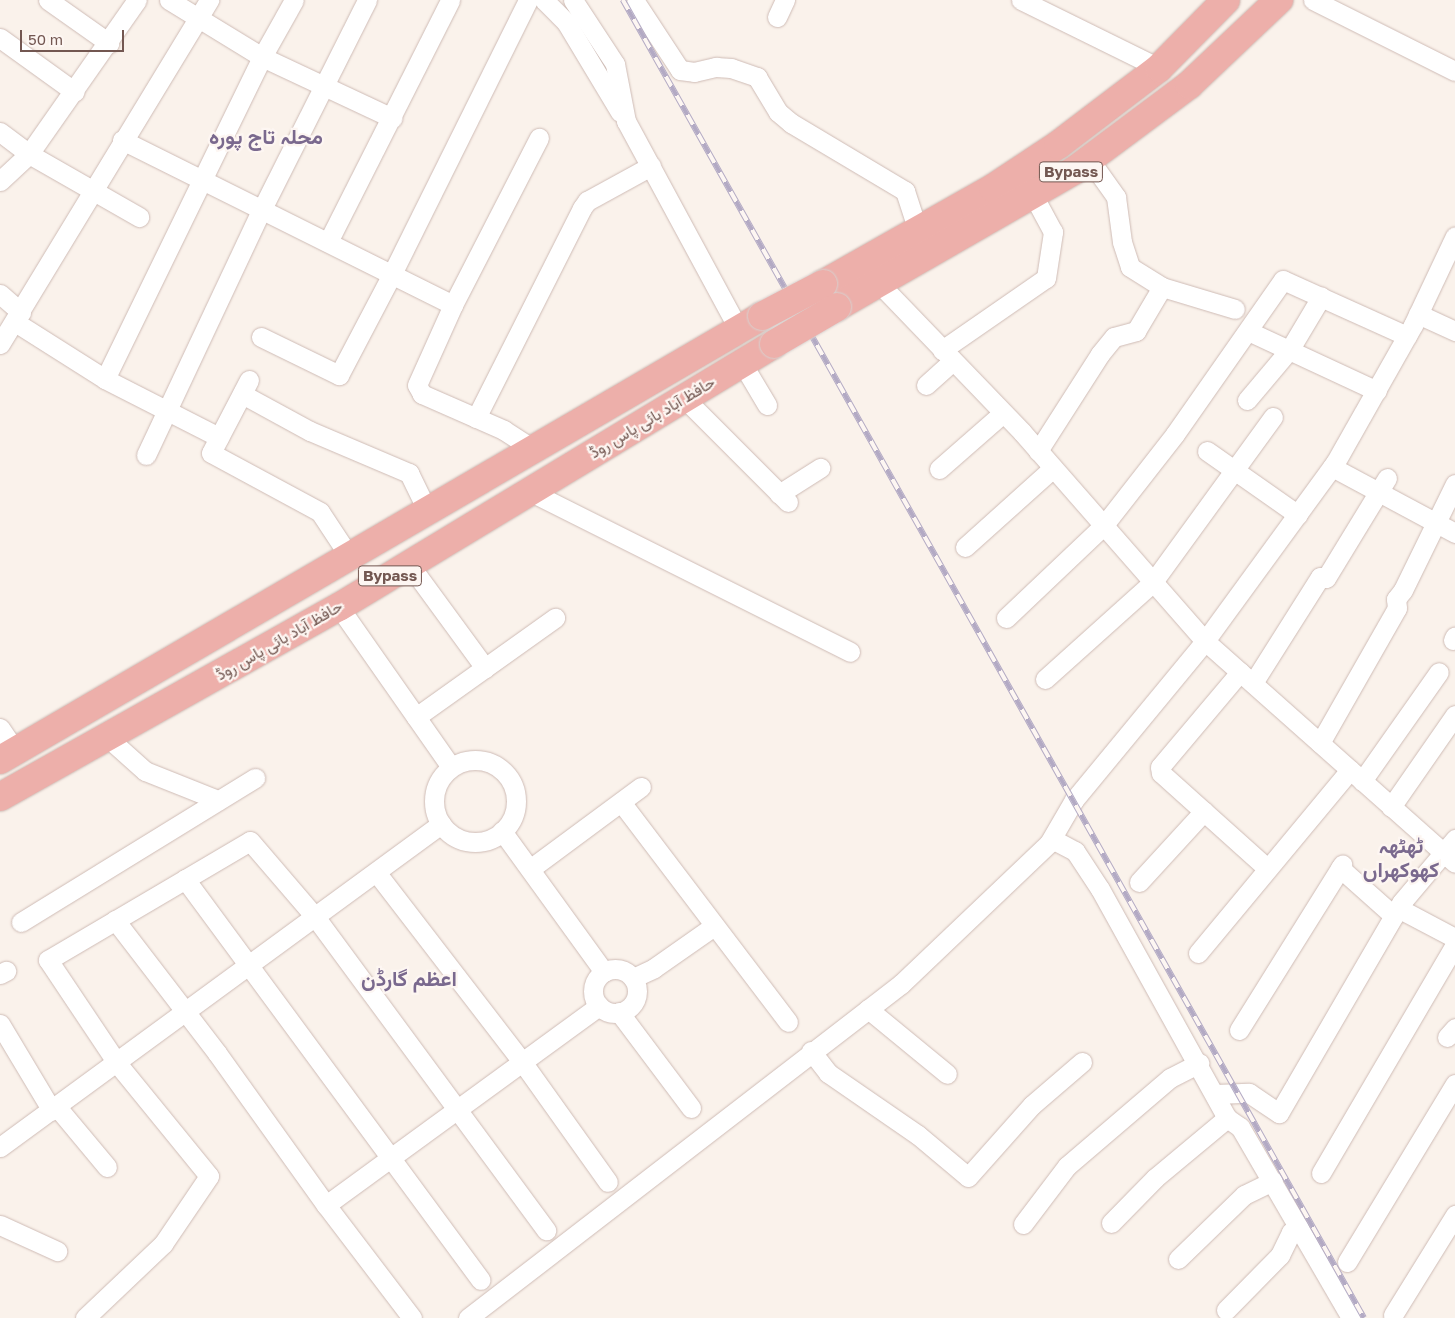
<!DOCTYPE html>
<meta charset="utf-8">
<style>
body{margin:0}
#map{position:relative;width:1455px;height:1318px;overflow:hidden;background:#faf2eb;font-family:"Golos Text",Vazirmatn,sans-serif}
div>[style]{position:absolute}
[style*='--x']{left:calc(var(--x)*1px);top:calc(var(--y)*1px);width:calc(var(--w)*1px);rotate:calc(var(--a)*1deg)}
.roads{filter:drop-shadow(0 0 1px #cebbb5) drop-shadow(0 0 1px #cebbb5)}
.minor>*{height:19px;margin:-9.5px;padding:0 9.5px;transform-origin:9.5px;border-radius:9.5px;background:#fff}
.minor>.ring{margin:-9.5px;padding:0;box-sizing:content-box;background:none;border:19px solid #fff;border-radius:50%}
.highway>*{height:28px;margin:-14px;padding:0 14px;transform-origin:14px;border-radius:14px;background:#edafaa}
.rail>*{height:5.5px;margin-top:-2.75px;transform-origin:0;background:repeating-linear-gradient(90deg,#fdf6f2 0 11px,#b3aac4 0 22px);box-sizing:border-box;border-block:1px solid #b3aac4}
.bridges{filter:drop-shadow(0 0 1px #d8d0ce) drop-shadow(0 0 1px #d8d0ce)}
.highway-bridge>*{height:28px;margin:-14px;padding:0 14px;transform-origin:14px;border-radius:14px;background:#edafaa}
span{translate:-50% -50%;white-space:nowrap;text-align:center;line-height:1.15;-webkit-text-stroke:4.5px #fdf6f2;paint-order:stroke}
.shield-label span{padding:1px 4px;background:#fdf6f2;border:1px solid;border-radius:4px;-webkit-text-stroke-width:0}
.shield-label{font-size:15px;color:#735751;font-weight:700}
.street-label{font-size:16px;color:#735751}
.district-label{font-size:21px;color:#7a698e;font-weight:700}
.scale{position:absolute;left:20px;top:30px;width:104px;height:22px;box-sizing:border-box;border:2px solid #735751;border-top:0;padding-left:6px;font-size:15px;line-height:18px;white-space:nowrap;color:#735751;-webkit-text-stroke:4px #fdf6f2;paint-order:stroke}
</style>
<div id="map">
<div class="roads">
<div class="minor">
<div style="--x:48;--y:0;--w:75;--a:35.2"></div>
<div style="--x:169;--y:0;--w:109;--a:31.5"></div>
<div style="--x:262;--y:57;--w:144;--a:25.1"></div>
<div style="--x:544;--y:0;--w:31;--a:45"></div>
<div style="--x:566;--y:22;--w:105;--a:59"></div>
<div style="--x:573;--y:0;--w:77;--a:56.7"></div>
<div style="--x:615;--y:64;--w:58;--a:79.1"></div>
<div style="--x:626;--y:121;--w:235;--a:61.6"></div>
<div style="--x:1021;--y:0;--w:154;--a:26.2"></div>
<div style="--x:1313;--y:0;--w:159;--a:26.6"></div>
<div style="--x:636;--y:3;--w:80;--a:56.7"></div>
<div style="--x:680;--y:70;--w:14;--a:8"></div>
<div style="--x:694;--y:72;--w:23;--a:-13"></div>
<div style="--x:716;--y:67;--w:15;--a:4"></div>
<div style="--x:731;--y:68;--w:28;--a:19"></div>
<div style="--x:757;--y:77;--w:41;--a:59"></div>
<div style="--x:778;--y:112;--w:17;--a:40"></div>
<div style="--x:791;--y:123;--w:133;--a:30.8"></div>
<div style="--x:905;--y:191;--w:42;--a:72"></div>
<div style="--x:777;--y:17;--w:19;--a:-65"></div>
<div style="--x:0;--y:38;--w:92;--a:35.8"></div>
<div style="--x:0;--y:132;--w:36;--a:37"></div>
<div style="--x:29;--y:154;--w:127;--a:29.8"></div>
<div style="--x:122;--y:140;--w:370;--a:26.5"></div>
<div style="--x:1089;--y:159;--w:47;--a:54.6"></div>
<div style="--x:1116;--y:197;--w:45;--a:82.4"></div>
<div style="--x:1122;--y:242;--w:26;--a:72"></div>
<div style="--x:1130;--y:267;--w:38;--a:32"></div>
<div style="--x:1162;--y:287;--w:76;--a:16.8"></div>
<div style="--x:0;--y:181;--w:40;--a:-43"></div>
<div style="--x:29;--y:154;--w:188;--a:-55"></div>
<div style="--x:328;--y:242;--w:271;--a:-63.2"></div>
<div style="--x:872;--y:276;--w:216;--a:46.1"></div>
<div style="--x:1022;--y:432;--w:278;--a:48.8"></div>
<div style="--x:1205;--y:641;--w:334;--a:41.6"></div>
<div style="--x:0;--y:294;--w:28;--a:41"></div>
<div style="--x:1418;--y:314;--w:41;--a:24.7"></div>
<div style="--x:15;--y:322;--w:107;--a:32.3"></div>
<div style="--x:105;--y:379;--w:128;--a:27"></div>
<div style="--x:1248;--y:331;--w:142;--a:24.9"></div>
<div style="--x:261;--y:337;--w:87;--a:26"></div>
<div style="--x:339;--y:375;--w:114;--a:-62.3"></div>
<div style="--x:392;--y:274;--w:306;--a:-63.6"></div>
<div style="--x:0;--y:344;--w:403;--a:-58.7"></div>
<div style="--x:942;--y:350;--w:126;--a:-34.7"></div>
<div style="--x:1046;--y:278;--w:47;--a:-81.3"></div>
<div style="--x:1053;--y:232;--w:42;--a:-118.4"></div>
<div style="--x:742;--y:363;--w:49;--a:59.2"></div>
<div style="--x:105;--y:379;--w:358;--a:-64"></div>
<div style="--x:262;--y:57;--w:65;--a:-60.7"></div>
<div style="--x:249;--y:380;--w:82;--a:117.5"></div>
<div style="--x:211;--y:453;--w:124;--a:28.4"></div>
<div style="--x:320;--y:512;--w:53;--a:56.6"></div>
<div style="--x:926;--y:385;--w:36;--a:-42"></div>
<div style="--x:242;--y:394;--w:77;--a:28.6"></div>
<div style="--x:310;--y:431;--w:108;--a:23"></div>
<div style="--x:409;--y:473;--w:41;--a:64.1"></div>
<div style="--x:684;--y:398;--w:147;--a:45"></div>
<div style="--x:1247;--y:400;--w:67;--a:-49.9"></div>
<div style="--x:1290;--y:349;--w:61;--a:-59.2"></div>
<div style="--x:476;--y:418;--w:235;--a:-63.2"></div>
<div style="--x:582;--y:208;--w:9;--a:-54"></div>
<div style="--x:587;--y:201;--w:73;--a:-28.7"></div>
<div style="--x:533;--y:449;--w:35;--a:-147"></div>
<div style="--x:504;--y:430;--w:90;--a:-156.3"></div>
<div style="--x:422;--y:394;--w:10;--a:-119"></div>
<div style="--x:417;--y:385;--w:88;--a:-65.8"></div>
<div style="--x:453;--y:305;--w:188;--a:-62.8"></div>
<div style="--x:1038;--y:451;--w:115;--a:-57.4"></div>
<div style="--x:1100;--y:354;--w:22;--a:-51"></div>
<div style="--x:1114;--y:337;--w:23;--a:-15"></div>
<div style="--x:1136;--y:331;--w:51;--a:-59.4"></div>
<div style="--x:1207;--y:451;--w:111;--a:35.1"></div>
<div style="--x:146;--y:455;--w:272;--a:-64.8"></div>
<div style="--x:262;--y:209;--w:234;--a:-63.3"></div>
<div style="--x:1332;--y:467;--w:140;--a:28.2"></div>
<div style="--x:939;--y:469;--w:85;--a:-41.2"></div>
<div style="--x:529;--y:491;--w:359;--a:26.6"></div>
<div style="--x:779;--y:494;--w:49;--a:-32.4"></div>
<div style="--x:965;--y:547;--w:118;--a:-41.9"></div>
<div style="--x:409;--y:564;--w:129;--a:53.8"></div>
<div style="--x:339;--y:607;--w:195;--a:55"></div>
<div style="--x:1006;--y:618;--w:135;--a:-43.5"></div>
<div style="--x:1104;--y:525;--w:115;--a:-52"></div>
<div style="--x:1175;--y:434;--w:188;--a:-55"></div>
<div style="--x:1283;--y:280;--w:136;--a:24.3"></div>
<div style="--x:1453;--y:640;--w:4;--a:-63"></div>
<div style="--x:1240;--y:672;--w:124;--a:130.1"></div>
<div style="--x:1160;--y:767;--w:6;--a:81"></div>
<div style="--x:1161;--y:773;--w:142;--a:41.9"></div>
<div style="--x:1045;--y:679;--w:145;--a:-41.9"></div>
<div style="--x:1153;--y:582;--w:204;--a:-54"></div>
<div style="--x:1253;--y:683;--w:125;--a:-57.7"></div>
<div style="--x:1320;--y:577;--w:6;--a:9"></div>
<div style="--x:1326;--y:578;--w:117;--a:-58.6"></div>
<div style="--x:416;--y:717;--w:171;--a:-35.5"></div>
<div style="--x:0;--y:728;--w:27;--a:56"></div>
<div style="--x:107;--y:737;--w:51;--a:41.8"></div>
<div style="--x:145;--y:771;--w:79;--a:21.7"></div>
<div style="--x:1320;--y:743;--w:155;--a:-60.3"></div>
<div style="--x:1397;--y:608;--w:9;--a:-96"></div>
<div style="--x:1396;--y:599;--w:11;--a:-52"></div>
<div style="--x:1403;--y:590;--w:118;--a:-63.9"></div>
<div class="ring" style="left:434px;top:760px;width:63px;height:63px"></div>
<div style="--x:1362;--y:781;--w:133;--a:-54.8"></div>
<div style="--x:621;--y:802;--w:276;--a:52.8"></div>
<div style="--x:1391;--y:807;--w:112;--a:-55.2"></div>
<div style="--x:502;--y:831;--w:174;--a:54.1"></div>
<div style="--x:1052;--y:839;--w:26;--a:28"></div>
<div style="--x:1075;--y:851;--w:45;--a:56.7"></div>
<div style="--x:1100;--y:889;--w:262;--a:61"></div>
<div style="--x:1227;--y:1118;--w:16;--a:35"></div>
<div style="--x:1240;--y:1127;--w:221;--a:59.8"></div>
<div style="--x:1340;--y:868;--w:72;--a:41.6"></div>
<div style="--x:530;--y:869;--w:138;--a:-36.5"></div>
<div style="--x:376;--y:872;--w:241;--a:52.4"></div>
<div style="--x:523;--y:1063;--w:146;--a:54.5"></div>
<div style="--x:185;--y:879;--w:498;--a:53.6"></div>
<div style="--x:1139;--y:882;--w:96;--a:-47.5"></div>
<div style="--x:1398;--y:908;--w:64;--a:27.8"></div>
<div style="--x:115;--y:920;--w:168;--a:52.5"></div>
<div style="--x:217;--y:1053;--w:187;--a:54.4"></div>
<div style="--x:326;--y:1205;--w:142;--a:52.7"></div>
<div style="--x:21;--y:922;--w:275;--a:-31.6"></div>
<div style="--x:1198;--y:953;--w:238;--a:-50.3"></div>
<div class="ring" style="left:593px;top:969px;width:25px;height:25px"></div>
<div style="--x:0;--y:974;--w:7;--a:-27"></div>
<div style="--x:633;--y:978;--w:23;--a:-25"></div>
<div style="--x:654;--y:968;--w:73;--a:-35"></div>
<div style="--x:868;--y:1009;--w:102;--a:39.4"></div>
<div style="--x:619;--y:1012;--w:120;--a:53.1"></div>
<div style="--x:0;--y:1024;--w:101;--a:59.1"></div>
<div style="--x:1239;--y:1030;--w:195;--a:-58"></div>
<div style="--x:1447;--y:1037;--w:12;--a:-48"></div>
<div style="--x:811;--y:1051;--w:28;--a:52"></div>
<div style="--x:828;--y:1073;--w:109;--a:34.6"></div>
<div style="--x:918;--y:1135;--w:65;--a:40"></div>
<div style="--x:968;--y:1177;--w:96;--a:-48.4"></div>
<div style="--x:1032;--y:1105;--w:66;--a:-40.7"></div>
<div style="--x:1215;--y:1094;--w:34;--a:-2"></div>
<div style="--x:1249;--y:1093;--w:36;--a:34"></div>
<div style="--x:1279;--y:1113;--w:243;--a:-59.8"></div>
<div style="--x:1401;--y:903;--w:84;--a:-49.8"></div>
<div style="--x:57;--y:1107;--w:78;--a:50.2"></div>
<div style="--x:0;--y:1147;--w:547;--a:-36.22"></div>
<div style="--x:1321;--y:1173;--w:264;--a:-59.6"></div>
<div style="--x:326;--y:1205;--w:338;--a:-36.1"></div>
<div style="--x:1111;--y:1223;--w:63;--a:-45.6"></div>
<div style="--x:1155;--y:1178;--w:94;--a:-39.8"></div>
<div style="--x:1023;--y:1224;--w:73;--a:-52.8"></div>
<div style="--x:1067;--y:1166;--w:135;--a:-40.5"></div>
<div style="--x:1170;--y:1078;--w:33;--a:-27"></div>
<div style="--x:0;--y:1225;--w:63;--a:24.5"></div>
<div style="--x:1178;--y:1259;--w:92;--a:-44.1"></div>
<div style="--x:1244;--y:1195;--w:32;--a:-26"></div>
<div style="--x:1347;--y:1262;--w:208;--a:-58.8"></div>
<div style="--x:1226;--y:1310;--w:77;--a:-45.5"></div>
<div style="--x:1280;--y:1255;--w:25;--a:-64"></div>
<div style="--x:1291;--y:1232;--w:9;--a:-32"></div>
<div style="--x:1393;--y:1315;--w:118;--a:-58.2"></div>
<div style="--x:85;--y:1318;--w:108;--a:-43.5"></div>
<div style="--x:163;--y:1244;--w:82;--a:-55.9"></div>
<div style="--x:209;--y:1176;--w:146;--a:-129.2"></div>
<div style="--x:117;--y:1063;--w:124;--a:-123.8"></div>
<div style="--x:48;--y:960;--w:234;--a:-30.5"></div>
<div style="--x:250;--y:841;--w:101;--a:49.4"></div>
<div style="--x:316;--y:918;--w:388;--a:53.6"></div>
<div style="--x:468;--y:1318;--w:547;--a:-37.65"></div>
<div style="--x:901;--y:984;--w:204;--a:-43.6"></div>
<div style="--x:1049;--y:843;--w:50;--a:-59.8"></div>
<div style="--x:1074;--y:800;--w:206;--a:-50.5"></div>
<div style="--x:1205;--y:641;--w:220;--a:-53.9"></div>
<div style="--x:1335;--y:463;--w:159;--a:-60.5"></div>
<div style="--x:1413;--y:325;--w:98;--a:-64.7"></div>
</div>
<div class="highway">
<div style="--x:823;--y:284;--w:195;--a:-29.5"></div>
<div style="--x:993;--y:188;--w:78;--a:-33.5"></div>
<div style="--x:1058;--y:145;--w:127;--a:-37.3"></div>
<div style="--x:1159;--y:68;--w:95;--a:-45.4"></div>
<div style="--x:837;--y:307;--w:275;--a:-29.9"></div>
<div style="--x:1075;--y:170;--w:142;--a:-36.7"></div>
<div style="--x:1189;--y:85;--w:124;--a:-43.4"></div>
<div style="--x:0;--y:760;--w:882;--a:-30.23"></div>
<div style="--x:0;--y:797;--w:389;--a:-29.3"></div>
<div style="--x:339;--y:607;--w:508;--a:-31.16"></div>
</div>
</div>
<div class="rail">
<div style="--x:623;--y:0;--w:1512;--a:60.65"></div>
</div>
<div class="bridges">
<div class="highway-bridge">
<div style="--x:762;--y:316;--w:69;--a:-27.7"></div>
<div style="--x:774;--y:344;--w:73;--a:-30.4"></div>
</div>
</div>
<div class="shield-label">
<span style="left:1071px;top:172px">Bypass</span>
<span style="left:390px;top:576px">Bypass</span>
</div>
<div class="street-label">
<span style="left:652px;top:417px;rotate:-31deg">حافظ آباد بائی پاس روڈ</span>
<span style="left:279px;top:640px;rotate:-30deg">حافظ آباد بائی پاس روڈ</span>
</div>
<div class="district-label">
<span style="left:266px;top:136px">محلہ تاج پورہ</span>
<span style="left:1401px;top:857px">ٹھٹھہ<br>کھوکھراں</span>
<span style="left:409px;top:978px">اعظم گارڈن</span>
</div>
<div class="scale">50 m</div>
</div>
